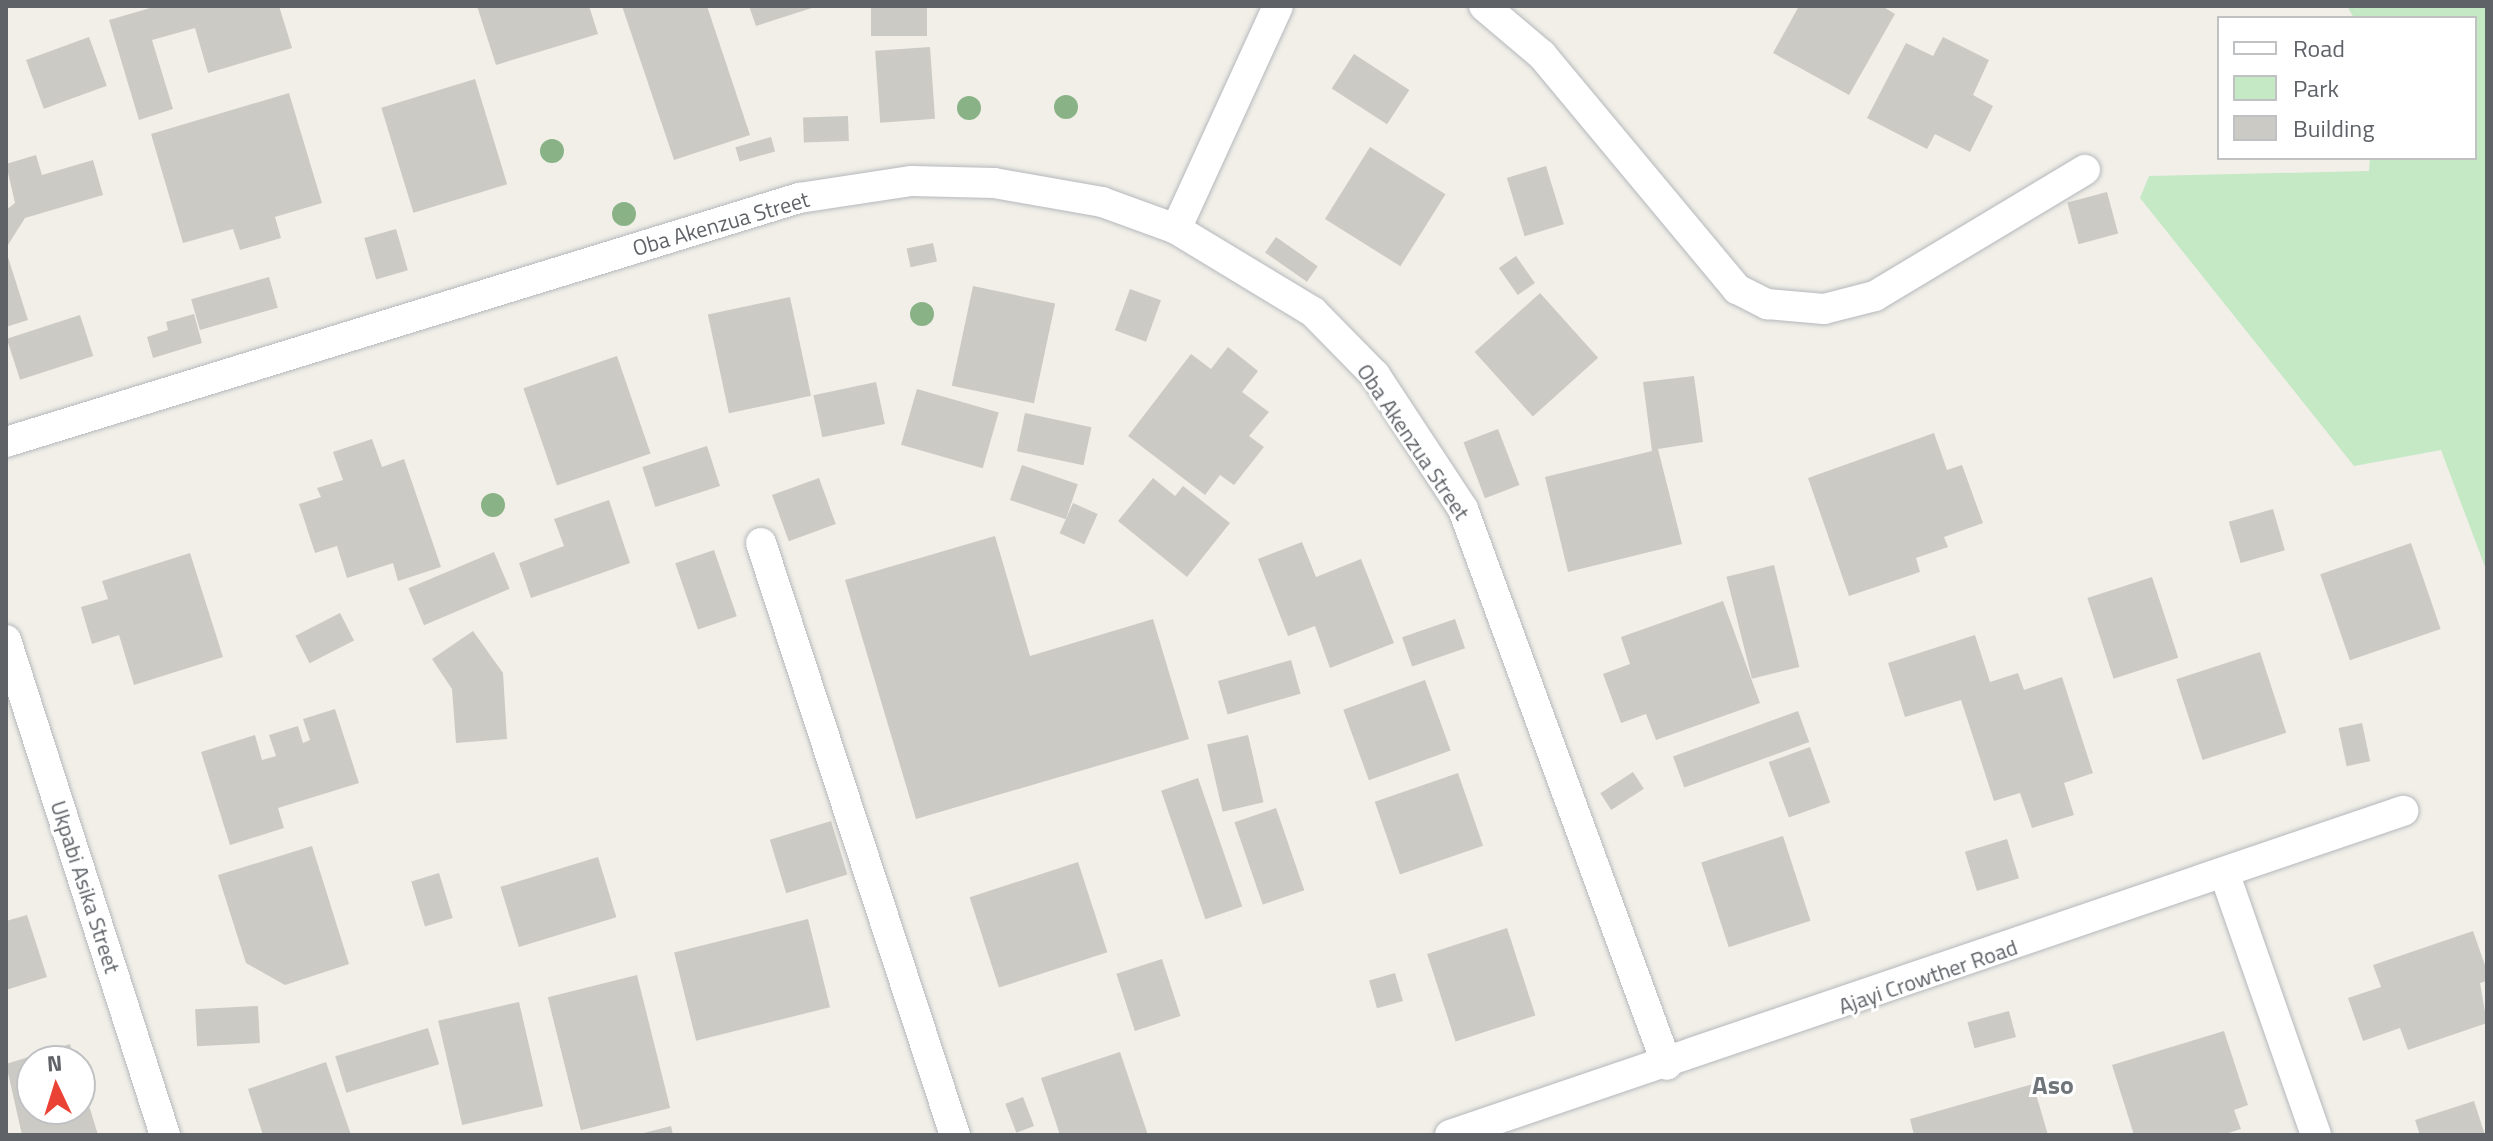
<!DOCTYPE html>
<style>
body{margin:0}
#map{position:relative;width:2493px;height:1141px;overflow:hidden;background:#f1efe8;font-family:"Titillium Web",sans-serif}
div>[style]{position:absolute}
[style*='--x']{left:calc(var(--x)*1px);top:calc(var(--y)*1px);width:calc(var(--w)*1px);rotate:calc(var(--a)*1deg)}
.green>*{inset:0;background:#c5e8c5}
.building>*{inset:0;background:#cccac5;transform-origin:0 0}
.roads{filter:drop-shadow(0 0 2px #b5b8bc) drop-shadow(0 0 2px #b5b8bc)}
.street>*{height:30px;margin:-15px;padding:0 15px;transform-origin:15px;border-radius:15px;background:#fff}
.trees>*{width:24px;height:24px;margin:-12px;border-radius:50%;background:#89b387}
span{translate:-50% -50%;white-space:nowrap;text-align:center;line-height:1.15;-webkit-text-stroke:6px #fff;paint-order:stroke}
.street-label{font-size:22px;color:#5f6368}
.quarter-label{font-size:26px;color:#70757a;font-weight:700}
.frame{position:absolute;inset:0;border:8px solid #5f6368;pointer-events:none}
.legend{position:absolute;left:2217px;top:16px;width:260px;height:144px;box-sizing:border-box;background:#fff;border:2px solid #bfc1c3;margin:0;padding:10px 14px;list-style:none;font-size:24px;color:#5f6368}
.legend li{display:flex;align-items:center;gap:16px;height:40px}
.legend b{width:40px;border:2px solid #bfc1c3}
.north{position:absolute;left:16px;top:1045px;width:80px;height:80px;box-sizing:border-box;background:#fff;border:2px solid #bfc1c3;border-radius:50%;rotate:356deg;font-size:22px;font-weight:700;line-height:32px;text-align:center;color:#5f6368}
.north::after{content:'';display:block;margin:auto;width:28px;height:36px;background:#ea4335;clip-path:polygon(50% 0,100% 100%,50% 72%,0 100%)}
</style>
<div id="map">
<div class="green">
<div style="clip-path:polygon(2347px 6px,2487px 6px,2487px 572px,2441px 450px,2354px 466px,2140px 198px,2149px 176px,2369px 171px,2370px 158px,2475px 158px,2475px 18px,2354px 18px)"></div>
</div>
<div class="building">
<div style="clip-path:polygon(157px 6px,279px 6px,292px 48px,208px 73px,195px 28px,152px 40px,173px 109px,139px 120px,109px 20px)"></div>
<div style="clip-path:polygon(477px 6px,589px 6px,598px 34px,496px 65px)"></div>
<div style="clip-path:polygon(622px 6px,707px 6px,750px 135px,674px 160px)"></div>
<div style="clip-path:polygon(749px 6px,815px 6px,815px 7px,756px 26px)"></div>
<div style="left:871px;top:6px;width:56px;height:30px"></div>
<div style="clip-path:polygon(1799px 6px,1882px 6px,1895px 14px,1849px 95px,1773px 53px)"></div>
<div style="left:89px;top:37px;width:52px;height:67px;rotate:70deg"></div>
<div style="clip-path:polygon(1943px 37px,1989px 60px,1973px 95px,1993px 106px,1970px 152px,1935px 134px,1927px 149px,1867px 118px,1906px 43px,1933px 56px)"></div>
<div style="left:930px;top:47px;width:72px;height:55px;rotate:86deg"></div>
<div style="left:1354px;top:54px;width:66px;height:41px;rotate:33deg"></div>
<div style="left:475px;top:79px;width:110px;height:98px;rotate:73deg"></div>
<div style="clip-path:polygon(289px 93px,322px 203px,275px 217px,281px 238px,240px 250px,233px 229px,183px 243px,151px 134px)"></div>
<div style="left:848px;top:116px;width:25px;height:45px;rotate:88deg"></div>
<div style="left:771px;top:137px;width:15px;height:37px;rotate:74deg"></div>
<div style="left:1370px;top:147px;width:89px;height:85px;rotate:32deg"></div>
<div style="clip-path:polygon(36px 155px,42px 175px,93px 160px,103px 195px,25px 218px,6px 248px,6px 210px,15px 203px,6px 164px)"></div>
<div style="left:1546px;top:166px;width:61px;height:41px;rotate:73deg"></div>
<div style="left:2107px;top:192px;width:43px;height:41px;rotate:75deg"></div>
<div style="left:396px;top:229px;width:43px;height:33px;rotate:74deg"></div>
<div style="left:1276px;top:237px;width:51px;height:19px;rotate:35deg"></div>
<div style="left:933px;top:243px;width:19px;height:27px;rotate:78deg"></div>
<div style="clip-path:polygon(7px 254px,28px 320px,6px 327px,6px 255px)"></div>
<div style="left:1516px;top:256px;width:33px;height:21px;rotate:55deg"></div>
<div style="left:269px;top:277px;width:32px;height:81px;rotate:74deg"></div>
<div style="left:973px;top:286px;width:84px;height:102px;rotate:12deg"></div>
<div style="left:1130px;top:289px;width:33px;height:44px;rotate:20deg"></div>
<div style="left:1540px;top:293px;width:87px;height:88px;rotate:48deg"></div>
<div style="left:790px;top:297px;width:101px;height:84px;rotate:78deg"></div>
<div style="clip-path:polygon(194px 314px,202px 343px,153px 358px,147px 337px,168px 330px,166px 322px)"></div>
<div style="left:80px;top:315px;width:43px;height:77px;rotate:72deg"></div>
<div style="clip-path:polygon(1228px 347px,1258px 371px,1242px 392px,1269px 412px,1249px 436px,1264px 447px,1234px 485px,1220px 475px,1205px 495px,1128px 436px,1191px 354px,1211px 369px)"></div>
<div style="left:617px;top:356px;width:103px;height:99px;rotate:71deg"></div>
<div style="clip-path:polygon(1694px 376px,1703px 442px,1658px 449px,1682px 544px,1568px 572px,1545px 477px,1652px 451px,1643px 382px)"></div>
<div style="left:876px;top:382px;width:43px;height:64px;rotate:78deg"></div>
<div style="left:917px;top:389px;width:85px;height:58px;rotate:16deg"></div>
<div style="left:1025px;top:413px;width:68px;height:39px;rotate:12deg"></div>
<div style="left:1498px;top:429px;width:60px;height:37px;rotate:69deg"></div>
<div style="clip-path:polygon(1934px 433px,1947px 470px,1962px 465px,1983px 523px,1944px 537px,1948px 547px,1916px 558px,1920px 572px,1849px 596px,1808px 478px)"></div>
<div style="clip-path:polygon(372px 439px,382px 467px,404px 459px,441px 567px,398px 581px,393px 563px,347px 578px,337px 546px,315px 553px,299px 504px,321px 497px,317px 488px,343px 480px,333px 452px)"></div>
<div style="left:707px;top:446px;width:42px;height:68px;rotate:72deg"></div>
<div style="left:1022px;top:465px;width:59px;height:37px;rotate:19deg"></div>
<div style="left:819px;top:478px;width:49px;height:50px;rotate:70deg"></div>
<div style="clip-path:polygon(1153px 478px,1175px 496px,1183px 486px,1230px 523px,1187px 577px,1118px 521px)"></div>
<div style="clip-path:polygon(609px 500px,630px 563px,531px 598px,519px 563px,564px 546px,554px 519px)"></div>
<div style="left:1073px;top:503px;width:27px;height:33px;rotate:24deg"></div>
<div style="left:2273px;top:509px;width:43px;height:46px;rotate:74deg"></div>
<div style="clip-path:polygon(995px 536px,1030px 656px,1153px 619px,1189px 739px,916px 819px,845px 580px)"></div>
<div style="clip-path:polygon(1302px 542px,1316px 577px,1361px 559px,1394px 643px,1330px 668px,1315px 626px,1288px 636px,1258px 559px)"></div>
<div style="left:2411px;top:543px;width:91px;height:96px;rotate:71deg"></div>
<div style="left:714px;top:550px;width:70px;height:41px;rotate:71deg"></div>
<div style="left:494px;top:552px;width:40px;height:93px;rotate:67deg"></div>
<div style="clip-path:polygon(190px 553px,223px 657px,134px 685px,119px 635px,92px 644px,81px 607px,108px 599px,102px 581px)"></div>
<div style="left:1774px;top:565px;width:105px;height:49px;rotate:76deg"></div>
<div style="left:2152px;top:577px;width:85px;height:68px;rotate:72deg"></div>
<div style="clip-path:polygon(1723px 601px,1760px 703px,1656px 740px,1646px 714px,1621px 723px,1603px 674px,1630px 664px,1621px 637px)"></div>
<div style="left:340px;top:613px;width:31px;height:50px;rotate:63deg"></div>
<div style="left:1455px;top:619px;width:31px;height:56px;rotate:71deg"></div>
<div style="clip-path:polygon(473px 631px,503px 673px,507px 739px,456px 743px,452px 689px,432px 659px)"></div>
<div style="clip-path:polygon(1975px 635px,1990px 682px,2018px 673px,2024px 690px,2062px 677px,2093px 773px,2064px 783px,2074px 815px,2032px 828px,2020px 793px,1994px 801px,1961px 700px,1905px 717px,1888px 663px)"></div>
<div style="left:2260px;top:652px;width:85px;height:88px;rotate:72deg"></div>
<div style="left:1291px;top:660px;width:35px;height:76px;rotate:74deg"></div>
<div style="left:1425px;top:680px;width:75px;height:87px;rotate:70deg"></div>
<div style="clip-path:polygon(335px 709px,359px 783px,278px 808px,284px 828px,230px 845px,201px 752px,255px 735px,262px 760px,276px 756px,269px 735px,298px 726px,303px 743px,310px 740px,303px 719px)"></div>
<div style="left:1798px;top:711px;width:33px;height:133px;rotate:70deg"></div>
<div style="left:2362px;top:723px;width:39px;height:24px;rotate:78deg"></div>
<div style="left:1248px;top:735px;width:69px;height:42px;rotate:77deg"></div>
<div style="left:1810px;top:747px;width:59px;height:44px;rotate:70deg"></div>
<div style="left:1633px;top:772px;width:20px;height:39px;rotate:57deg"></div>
<div style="left:1458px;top:773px;width:77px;height:88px;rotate:71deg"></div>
<div style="left:1198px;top:778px;width:136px;height:39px;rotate:71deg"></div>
<div style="left:1276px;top:808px;width:87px;height:44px;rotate:71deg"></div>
<div style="left:831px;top:821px;width:56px;height:64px;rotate:73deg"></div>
<div style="left:1783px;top:836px;width:89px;height:86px;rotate:72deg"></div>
<div style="left:2007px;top:839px;width:41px;height:44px;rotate:73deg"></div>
<div style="clip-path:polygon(312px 846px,349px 964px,285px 985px,246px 963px,218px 875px)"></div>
<div style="left:598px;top:857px;width:63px;height:102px;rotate:73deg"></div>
<div style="left:1078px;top:862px;width:95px;height:114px;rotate:72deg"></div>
<div style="left:439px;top:873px;width:47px;height:29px;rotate:73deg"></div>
<div style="clip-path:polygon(27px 915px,47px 977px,6px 990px,6px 921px)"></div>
<div style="left:808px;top:919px;width:91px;height:138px;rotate:76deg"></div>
<div style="left:1507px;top:928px;width:92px;height:84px;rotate:72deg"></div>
<div style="clip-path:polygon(2473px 931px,2487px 971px,2487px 981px,2480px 983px,2487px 1023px,2408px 1050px,2400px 1028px,2363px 1041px,2348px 998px,2381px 987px,2373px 965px)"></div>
<div style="left:1162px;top:959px;width:60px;height:48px;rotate:72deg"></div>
<div style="left:1395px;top:973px;width:29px;height:27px;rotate:74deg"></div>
<div style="left:637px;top:975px;width:137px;height:92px;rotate:76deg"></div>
<div style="left:519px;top:1002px;width:107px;height:83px;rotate:77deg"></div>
<div style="left:258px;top:1006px;width:37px;height:63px;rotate:87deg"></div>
<div style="left:2009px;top:1011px;width:27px;height:43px;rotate:75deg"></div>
<div style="left:428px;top:1028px;width:38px;height:97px;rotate:73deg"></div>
<div style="clip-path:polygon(2224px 1031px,2248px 1105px,2234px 1110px,2241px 1129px,2222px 1135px,2134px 1135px,2112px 1065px)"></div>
<div style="clip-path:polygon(70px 1044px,75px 1061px,32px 1061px,32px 1109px,80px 1109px,81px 1079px,98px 1135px,22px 1135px,6px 1064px)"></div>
<div style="clip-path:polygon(1120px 1052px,1148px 1135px,1060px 1135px,1041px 1078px)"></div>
<div style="clip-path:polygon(326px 1062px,351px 1135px,263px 1135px,248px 1089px)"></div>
<div style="clip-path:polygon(2033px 1084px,2048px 1135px,1914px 1135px,1910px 1119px)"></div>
<div style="left:1023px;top:1097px;width:31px;height:19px;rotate:69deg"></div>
<div style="clip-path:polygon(2474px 1101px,2485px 1135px,2420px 1135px,2415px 1120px)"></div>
<div style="clip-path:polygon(671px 1126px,673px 1135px,640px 1135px,640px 1134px)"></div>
</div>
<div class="roads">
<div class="street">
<div style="--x:1484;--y:6;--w:76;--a:40.2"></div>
<div style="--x:1542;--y:55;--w:305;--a:50.2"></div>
<div style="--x:1737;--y:289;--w:34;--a:27"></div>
<div style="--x:1767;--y:304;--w:57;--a:5"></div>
<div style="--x:1824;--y:309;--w:53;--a:-14.3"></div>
<div style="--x:1875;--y:296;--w:245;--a:-31"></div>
<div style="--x:1176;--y:229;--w:245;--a:-65.4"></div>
<div style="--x:6;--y:442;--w:830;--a:-17.1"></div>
<div style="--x:799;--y:198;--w:114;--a:-8.6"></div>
<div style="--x:912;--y:181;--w:82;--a:1.4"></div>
<div style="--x:994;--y:183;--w:110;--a:10"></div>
<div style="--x:1102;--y:202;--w:79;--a:20"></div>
<div style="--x:1176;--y:229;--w:160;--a:31.2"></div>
<div style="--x:1313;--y:312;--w:88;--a:45.5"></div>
<div style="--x:1375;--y:375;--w:160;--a:56.7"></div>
<div style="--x:1463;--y:509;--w:592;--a:69.85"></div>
<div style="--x:761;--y:543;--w:623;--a:71.86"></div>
<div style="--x:6;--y:640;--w:520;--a:72.19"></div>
<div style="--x:2225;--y:875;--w:275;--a:70.7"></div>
<div style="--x:1450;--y:1135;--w:1007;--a:-18.78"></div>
</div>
</div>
<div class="trees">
<div style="left:1066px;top:107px"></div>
<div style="left:969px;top:108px"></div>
<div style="left:552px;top:151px"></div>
<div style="left:624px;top:214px"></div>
<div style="left:922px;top:314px"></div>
<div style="left:493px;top:505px"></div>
</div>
<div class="street-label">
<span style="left:721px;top:224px;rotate:-16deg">Oba Akenzua Street</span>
<span style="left:1413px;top:442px;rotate:56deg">Oba Akenzua Street</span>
<span style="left:85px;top:887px;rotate:72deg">Ukpabi Asika Street</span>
<span style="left:1928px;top:977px;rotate:-19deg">Ajayi Crowther Road</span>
</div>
<div class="quarter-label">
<span style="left:2053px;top:1085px">Aso</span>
</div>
<div class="frame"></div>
<ul class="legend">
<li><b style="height:10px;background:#fff"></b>Road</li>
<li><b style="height:22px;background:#c5e8c5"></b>Park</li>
<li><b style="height:22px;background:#cccac5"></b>Building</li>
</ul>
<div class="north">N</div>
</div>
